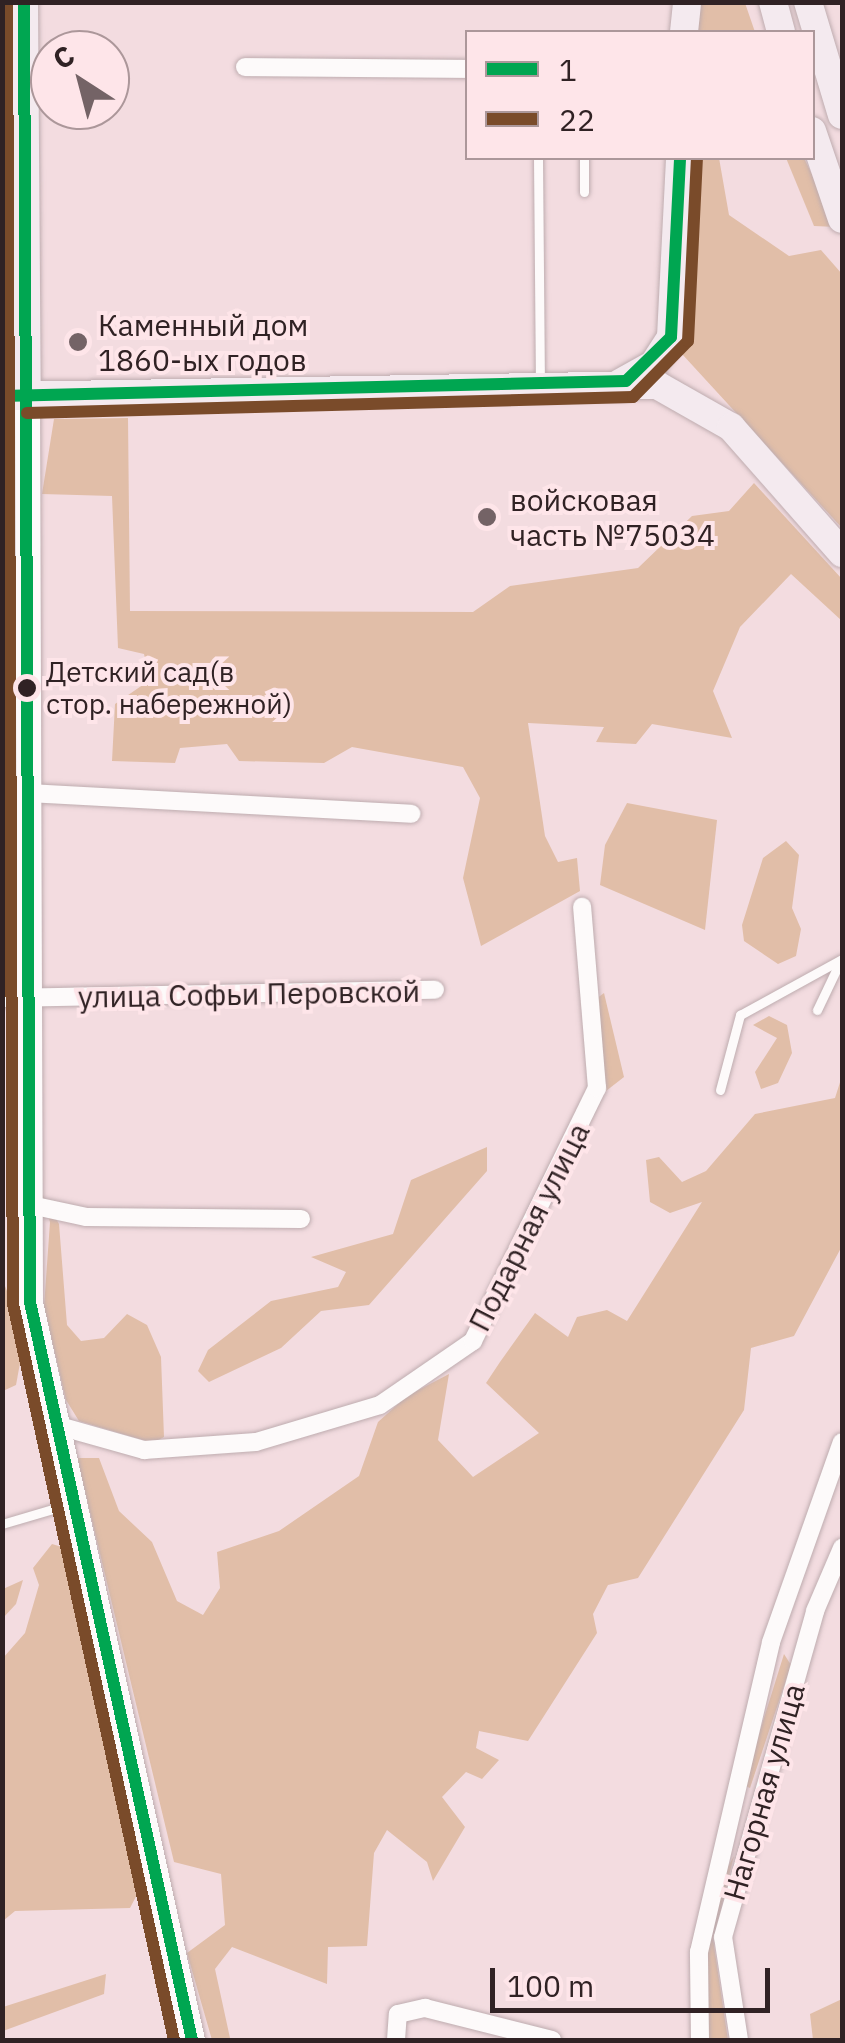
<!DOCTYPE html>
<meta charset="utf-8">
<style>
body{margin:0}
#map{position:relative;width:845px;height:2043px;overflow:hidden;background:#f3dce0;font-family:"IBM Plex Sans",sans-serif}
div>[style]{position:absolute}
[style*='--x']{left:calc(var(--x)*1px);top:calc(var(--y)*1px);width:calc(var(--w)*1px);rotate:calc(var(--a)*1deg)}
.green>*{inset:0;background:#e1bea8}
.roads{filter:drop-shadow(0 0 2px #beacaf) drop-shadow(0 0 2px #beacaf)}
.service>*{height:9px;margin:-4.5px;padding:0 4.5px;transform-origin:4.5px;border-radius:4.5px;background:#fdfafa}
.minor>*{height:18px;margin:-9px;padding:0 9px;transform-origin:9px;border-radius:9px;background:#fdfafa}
.secondary>*{height:25px;margin:-12.5px;padding:0 12.5px;transform-origin:12.5px;border-radius:12.5px;background:#fdfafa}
.primary>*{height:28px;margin:-14px;padding:0 14px;transform-origin:14px;border-radius:14px;background:#f4eaef}
.bus-1>*{height:12px;margin:-6px;padding:0 6px;transform-origin:6px;border-radius:6px;background:#00a651}
.bus-2>*{height:12px;margin:-6px;padding:0 6px;transform-origin:6px;border-radius:6px;background:#7a4b2a}
.dots>*{width:28px;height:28px;translate:-50% -50%;box-sizing:border-box;border:5px solid #fee5e9;border-radius:50%}
span{translate:-50% -50%;white-space:nowrap;text-align:center;line-height:1.15;-webkit-text-stroke:8px #fee5e9;paint-order:stroke}
.bus-label{font-size:28px;color:#302224}
.left{translate:0 -50%;text-align:left}
.poi-label{font-size:30px;color:#302224}
.street-label{font-size:30px;color:#302224}
.frame{position:absolute;inset:0;border:5px solid #302224;pointer-events:none}
.legend{position:absolute;left:465px;top:30px;width:350px;height:130px;box-sizing:border-box;background:#fee5e9;border:2px solid #ac979a;margin:0;padding:12px 18px;list-style:none;font-size:30px;color:#302224}
.legend li{display:flex;align-items:center;gap:20px;height:50px}
.legend b{width:50px;border:2px solid #ac979a}
.north{position:absolute;left:30px;top:30px;width:100px;height:100px;box-sizing:border-box;background:#fee5e9;border:2px solid #ac979a;border-radius:50%;rotate:324deg;font-size:28px;font-weight:700;line-height:40px;text-align:center;color:#302224}
.north::after{content:'';display:block;margin:auto;width:35px;height:45px;background:#746366;clip-path:polygon(50% 0,100% 100%,50% 72%,0 100%)}
.scale{position:absolute;left:490px;top:1968px;width:280px;height:45px;box-sizing:border-box;border:5px solid #302224;border-top:0;padding-left:12px;font-size:30px;line-height:35px;white-space:nowrap;color:#302224;-webkit-text-stroke:8px #fee5e9;paint-order:stroke}
</style>
<div id="map">
<div class="green">
<div style="clip-path:polygon(699px 2px,745px 3px,755px 32px,696px 32px)"></div>
<div style="clip-path:polygon(719px 158px,729px 215px,789px 256px,821px 250px,842px 274px,842px 528px,682px 354px,692px 161px)"></div>
<div style="clip-path:polygon(786px 158px,804px 158px,837px 227px,814px 226px)"></div>
<div style="clip-path:polygon(128px 418px,130px 611px,473px 612px,510px 586px,638px 568px,692px 516px,729px 511px,754px 483px,842px 579px,842px 621px,791px 574px,740px 627px,713px 691px,732px 738px,652px 724px,636px 744px,596px 742px,604px 727px,528px 723px,545px 836px,558px 862px,577px 858px,580px 891px,481px 946px,463px 878px,480px 798px,463px 767px,352px 747px,324px 763px,239px 761px,227px 744px,180px 748px,175px 763px,112px 761px,115px 704px,150px 680px,144px 654px,118px 648px,112px 496px,42px 494px,54px 419px)"></div>
<div style="clip-path:polygon(627px 803px,717px 820px,705px 930px,600px 885px,605px 845px)"></div>
<div style="clip-path:polygon(786px 841px,799px 855px,792px 908px,801px 929px,796px 956px,778px 964px,744px 941px,742px 925px,763px 858px)"></div>
<div style="clip-path:polygon(604px 993px,624px 1077px,606px 1091px,596px 999px)"></div>
<div style="clip-path:polygon(769px 1016px,787px 1025px,792px 1053px,778px 1083px,761px 1089px,755px 1072px,777px 1038px,753px 1025px)"></div>
<div style="clip-path:polygon(842px 1076px,842px 1246px,794px 1336px,751px 1348px,744px 1410px,638px 1578px,608px 1585px,593px 1614px,597px 1633px,528px 1741px,479px 1731px,476px 1748px,499px 1760px,482px 1779px,466px 1772px,442px 1797px,465px 1827px,433px 1881px,427px 1862px,387px 1830px,374px 1853px,367px 1946px,328px 1947px,327px 1984px,232px 1947px,215px 1969px,230px 2038px,212px 2040px,187px 1953px,225px 1925px,221px 1874px,174px 1862px,77px 1458px,99px 1458px,119px 1511px,152px 1542px,177px 1601px,203px 1615px,220px 1588px,217px 1552px,279px 1531px,359px 1476px,378px 1422px,407px 1396px,449px 1374px,438px 1440px,473px 1477px,539px 1433px,486px 1383px,500px 1362px,535px 1313px,568px 1337px,577px 1317px,607px 1310px,627px 1321px,702px 1202px,670px 1213px,650px 1202px,646px 1160px,659px 1157px,682px 1182px,706px 1171px,755px 1114px,835px 1098px)"></div>
<div style="clip-path:polygon(487px 1147px,487px 1171px,369px 1305px,321px 1311px,281px 1348px,209px 1382px,198px 1371px,208px 1350px,271px 1301px,338px 1287px,346px 1272px,311px 1257px,393px 1234px,411px 1180px)"></div>
<div style="clip-path:polygon(40px 1190px,59px 1224px,67px 1325px,81px 1341px,104px 1338px,127px 1314px,147px 1325px,161px 1357px,164px 1437px,153px 1443px,79px 1421px,66px 1400px,44px 1307px,50px 1222px)"></div>
<div style="clip-path:polygon(3px 1281px,25px 1336px,16px 1385px,3px 1391px)"></div>
<div style="clip-path:polygon(52px 1544px,62px 1547px,143px 1883px,130px 1908px,15px 1911px,3px 1921px,3px 1658px,25px 1633px,39px 1585px,33px 1568px)"></div>
<div style="clip-path:polygon(23px 1580px,16px 1604px,3px 1618px,3px 1589px)"></div>
<div style="clip-path:polygon(784px 1654px,791px 1665px,750px 1788px,743px 1785px)"></div>
<div style="clip-path:polygon(734px 1856px,713px 1939px,728px 2040px,705px 2040px,705px 1959px,719px 1882px)"></div>
<div style="clip-path:polygon(106px 1974px,104px 1994px,3px 2031px,3px 2007px)"></div>
<div style="clip-path:polygon(842px 1999px,842px 2040px,813px 2040px,810px 2014px)"></div>
</div>
<div class="roads">
<div class="service">
<div style="--x:538;--y:158;--w:223;--a:89.5"></div>
<div style="--x:584;--y:158;--w:34;--a:90"></div>
<div style="--x:817;--y:1010;--w:47;--a:-64.5"></div>
<div style="--x:720;--y:1090;--w:78;--a:-75.1"></div>
<div style="--x:740;--y:1015;--w:116;--a:-28.8"></div>
<div style="--x:2;--y:1524;--w:71;--a:-16.4"></div>
</div>
<div class="minor">
<div style="--x:245;--y:67;--w:223;--a:0.5"></div>
<div style="--x:28;--y:793;--w:384;--a:3.1"></div>
<div style="--x:2;--y:998;--w:433;--a:-1.1"></div>
<div style="--x:26;--y:1204;--w:61;--a:12.2"></div>
<div style="--x:86;--y:1217;--w:215;--a:0.5"></div>
<div style="--x:52;--y:1424;--w:96;--a:15.8"></div>
<div style="--x:144;--y:1450;--w:112;--a:-4.1"></div>
<div style="--x:256;--y:1442;--w:129;--a:-16.6"></div>
<div style="--x:380;--y:1405;--w:113;--a:-34.5"></div>
<div style="--x:473;--y:1341;--w:282;--a:-63.9"></div>
<div style="--x:597;--y:1088;--w:182;--a:-94.7"></div>
<div style="--x:396;--y:2040;--w:26;--a:-86"></div>
<div style="--x:398;--y:2014;--w:28;--a:-13"></div>
<div style="--x:425;--y:2008;--w:131;--a:14.1"></div>
<div style="--x:700;--y:2040;--w:88;--a:-90.7"></div>
<div style="--x:699;--y:1952;--w:318;--a:-76.9"></div>
<div style="--x:771;--y:1642;--w:212;--a:-70.5"></div>
<div style="--x:739;--y:2040;--w:104;--a:-98.8"></div>
<div style="--x:723;--y:1937;--w:339;--a:-74.2"></div>
<div style="--x:815;--y:1611;--w:69;--a:-66.8"></div>
</div>
<div class="secondary">
<div style="--x:27;--y:396;--w:906;--a:89.81"></div>
<div style="--x:30;--y:1302;--w:756;--a:77.62"></div>
</div>
<div class="primary">
<div style="--x:24;--y:2;--w:394;--a:89.6"></div>
<div style="--x:773;--y:2;--w:31;--a:75"></div>
<div style="--x:808;--y:2;--w:118;--a:73.3"></div>
<div style="--x:684;--y:32;--w:30;--a:-84"></div>
<div style="--x:812;--y:131;--w:93;--a:71.2"></div>
<div style="--x:620;--y:383;--w:38;--a:-29"></div>
<div style="--x:653;--y:365;--w:33;--a:-57"></div>
<div style="--x:671;--y:337;--w:179;--a:-87.1"></div>
<div style="--x:2;--y:396;--w:655;--a:-0.96"></div>
<div style="--x:657;--y:385;--w:85;--a:29.6"></div>
<div style="--x:731;--y:427;--w:168;--a:48.6"></div>
</div>
</div>
<div class="bus-1">
<div style="--x:24;--y:2;--w:1300;--a:89.74"></div>
<div style="--x:30;--y:1302;--w:756;--a:77.62"></div>
<div style="--x:2;--y:396;--w:624;--a:-1.38"></div>
<div style="--x:626;--y:381;--w:63;--a:-44.4"></div>
<div style="--x:671;--y:337;--w:179;--a:-87.1"></div>
</div>
<div class="bus-2">
<div style="--x:7;--y:2;--w:1302;--a:89.74"></div>
<div style="--x:13;--y:1304;--w:753;--a:77.66"></div>
<div style="--x:27;--y:413;--w:606;--a:-1.51"></div>
<div style="--x:633;--y:397;--w:78;--a:-45.5"></div>
<div style="--x:688;--y:341;--w:182;--a:-87.2"></div>
</div>
<div class="dots">
<div style="left:78px;top:342px;background:#746366"></div>
<div style="left:487px;top:517px;background:#746366"></div>
<div style="left:27px;top:688px;background:#302224"></div>
</div>
<div class="bus-label">
<span class="left" style="left:46px;top:688px">Детский сад(в<br>стор. набережной)</span>
</div>
<div class="poi-label">
<span class="left" style="left:98px;top:342px">Каменный дом<br>1860-ых годов</span>
<span class="left" style="left:510px;top:517px">войсковая<br>часть №75034</span>
</div>
<div class="street-label">
<span style="left:249px;top:994px;rotate:-1deg">улица Софьи Перовской</span>
<span style="left:529px;top:1227px;rotate:-63deg">Подарная улица</span>
<span style="left:764px;top:1792px;rotate:-74deg">Нагорная улица</span>
</div>
<div class="frame"></div>
<ul class="legend">
<li><b style="height:12px;background:#00a651"></b>1</li>
<li><b style="height:12px;background:#7a4b2a"></b>22</li>
</ul>
<div class="north">С</div>
<div class="scale">100 m</div>
</div>
